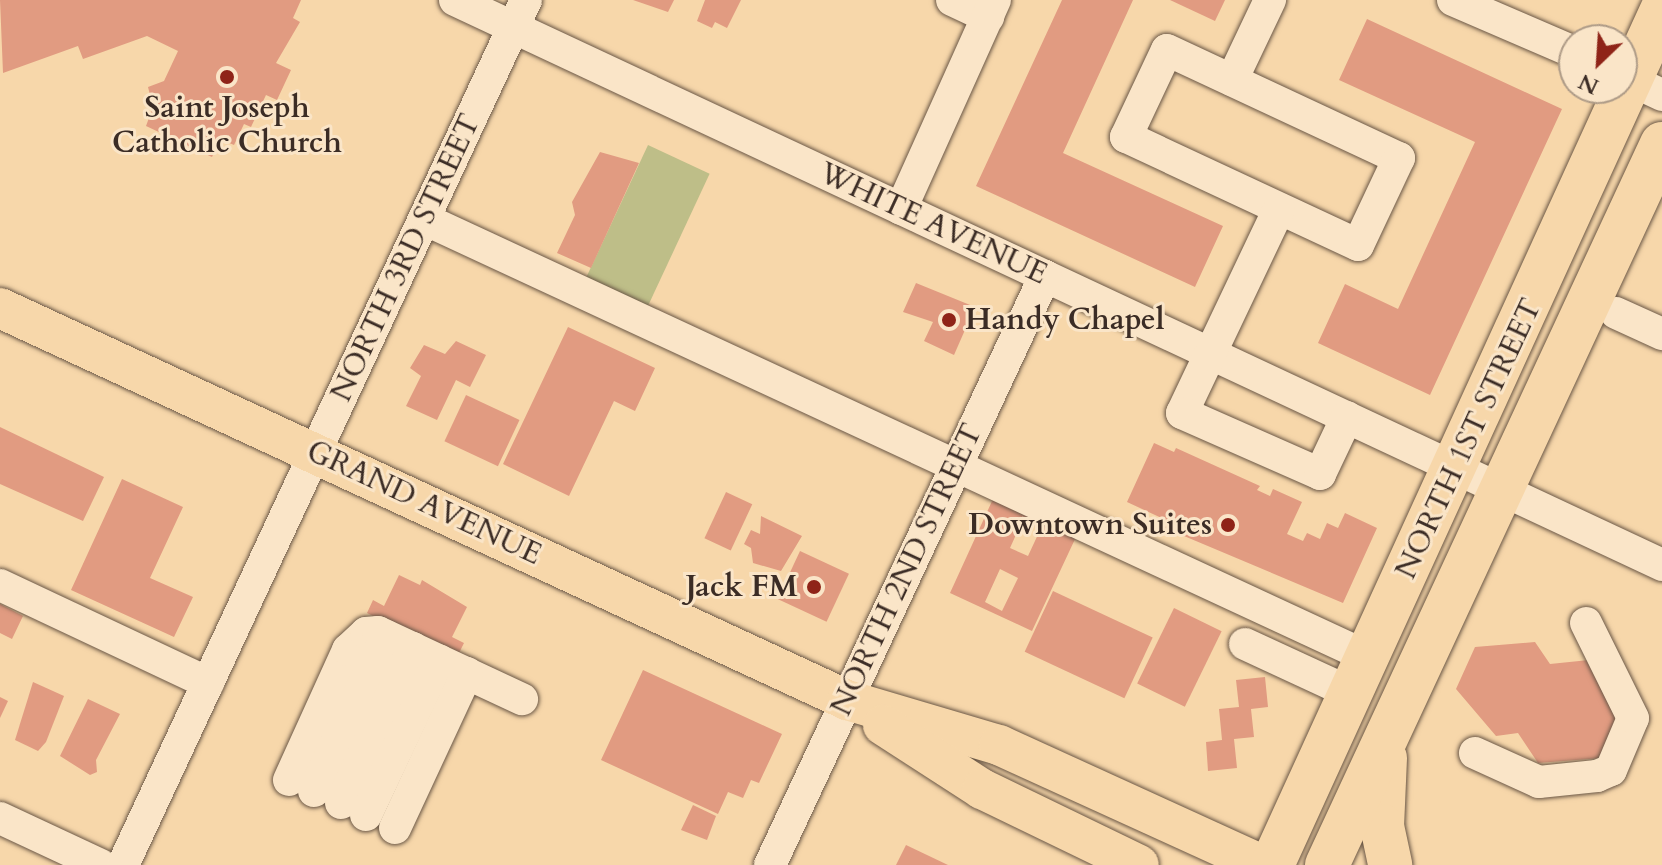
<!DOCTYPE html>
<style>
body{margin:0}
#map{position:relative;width:1662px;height:865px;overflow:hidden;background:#f7d7aa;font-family:Cardo,serif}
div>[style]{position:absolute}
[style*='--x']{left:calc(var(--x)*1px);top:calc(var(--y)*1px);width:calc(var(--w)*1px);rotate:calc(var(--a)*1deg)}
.green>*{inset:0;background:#bebe88;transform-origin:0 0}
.building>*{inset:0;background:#e19b81;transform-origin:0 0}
.roads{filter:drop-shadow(0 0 2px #6a5746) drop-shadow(0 0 2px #6a5746)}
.minor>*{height:32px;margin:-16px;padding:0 16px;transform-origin:16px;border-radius:16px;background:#fae5c8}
.major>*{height:40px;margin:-20px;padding:0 20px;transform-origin:20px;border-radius:20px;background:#f7d7aa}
.highway>*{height:44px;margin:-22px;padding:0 22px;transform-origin:22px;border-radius:22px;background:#f7d7aa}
.dots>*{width:22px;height:22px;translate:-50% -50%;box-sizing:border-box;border:4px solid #fae5c8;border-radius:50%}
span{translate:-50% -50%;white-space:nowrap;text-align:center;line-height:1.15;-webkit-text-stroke:6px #fae5c8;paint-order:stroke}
.poi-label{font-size:30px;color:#3b2c25;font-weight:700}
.left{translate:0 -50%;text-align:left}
.right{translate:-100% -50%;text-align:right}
.street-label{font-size:30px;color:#3b2c25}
.north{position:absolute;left:1558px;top:24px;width:80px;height:80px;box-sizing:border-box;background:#fae5c8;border:2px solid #ae9b87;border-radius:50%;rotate:205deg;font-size:22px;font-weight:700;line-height:32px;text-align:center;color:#3b2c25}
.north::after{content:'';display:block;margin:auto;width:28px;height:36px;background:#8f2418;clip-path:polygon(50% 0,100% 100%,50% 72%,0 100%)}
</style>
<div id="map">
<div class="green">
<div style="left:648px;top:145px;width:68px;height:154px;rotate:25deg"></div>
</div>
<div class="building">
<div style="clip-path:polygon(0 0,301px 0,293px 18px,300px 22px,276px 63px,291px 70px,277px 100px,266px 95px,251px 127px,244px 124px,234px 145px,220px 139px,212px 157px,146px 126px,153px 107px,148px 87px,164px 81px,178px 51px,147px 36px,83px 59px,78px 46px,3px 73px)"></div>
<div style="clip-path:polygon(633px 0,674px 0,668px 12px)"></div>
<div style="clip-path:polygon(705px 0,741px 0,727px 28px,715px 22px,712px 28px,697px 21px)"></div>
<div style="clip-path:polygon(1062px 0,1133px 0,1063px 153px,1223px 226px,1195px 287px,976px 186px)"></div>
<div style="clip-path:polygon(1170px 0,1225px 0,1215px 21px)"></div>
<div style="clip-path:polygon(1367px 19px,1562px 109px,1430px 395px,1318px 343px,1345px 284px,1398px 309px,1475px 142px,1339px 80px)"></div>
<div style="clip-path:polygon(600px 152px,639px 163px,591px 268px,557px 253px,575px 215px,572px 202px)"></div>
<div style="clip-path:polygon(916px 283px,975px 307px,954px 355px,924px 341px,933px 322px,903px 312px)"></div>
<div style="clip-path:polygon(568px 327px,655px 368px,635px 411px,614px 401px,569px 496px,503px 464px)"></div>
<div style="clip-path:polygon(456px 341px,486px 355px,470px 387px,456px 380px,437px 420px,406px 406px,421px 376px,410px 368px,424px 345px,445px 354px)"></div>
<div style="left:466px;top:395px;width:59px;height:51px;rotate:25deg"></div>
<div style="clip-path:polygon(0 427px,104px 477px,83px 521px,0 484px)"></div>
<div style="clip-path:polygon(1154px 443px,1174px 452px,1176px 448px,1260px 486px,1257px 490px,1270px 496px,1273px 489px,1302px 502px,1287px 534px,1303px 541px,1307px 533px,1320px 539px,1327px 523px,1338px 528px,1345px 513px,1377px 528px,1343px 603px,1165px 528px,1168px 521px,1127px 502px)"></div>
<div style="clip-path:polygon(122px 479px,183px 507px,150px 578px,193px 597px,174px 637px,71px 590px)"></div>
<div style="left:726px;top:492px;width:29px;height:51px;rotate:25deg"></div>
<div style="clip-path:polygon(evenodd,993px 499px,1076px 537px,1032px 631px,950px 593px,993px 499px,1023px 519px,1041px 528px,1028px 556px,1010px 548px,1023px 519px,993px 499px,1000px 569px,1018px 578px,1002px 611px,985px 602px,1000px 569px)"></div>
<div style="clip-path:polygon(761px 516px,802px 536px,781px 571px,753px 563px,751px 548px,744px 544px,751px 530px,760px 534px)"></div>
<div style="left:800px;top:551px;width:54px;height:53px;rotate:25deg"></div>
<div style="clip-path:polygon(399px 575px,420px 585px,422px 580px,467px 607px,452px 637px,464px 643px,457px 657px,367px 613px,373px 600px,384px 606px)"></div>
<div style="left:1053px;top:591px;width:110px;height:67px;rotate:25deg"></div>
<div style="clip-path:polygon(0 604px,23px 616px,12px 639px,0 633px)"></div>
<div style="left:1174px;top:608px;width:53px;height:84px;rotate:26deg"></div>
<div style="clip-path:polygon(1535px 642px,1550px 664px,1589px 660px,1621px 716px,1602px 758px,1538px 763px,1518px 733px,1496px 736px,1456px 689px,1475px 647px)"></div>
<div style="clip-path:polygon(643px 670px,782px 734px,759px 783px,751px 780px,743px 798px,728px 792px,718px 814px,601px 760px)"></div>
<div style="clip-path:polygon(1265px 677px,1268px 707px,1251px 709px,1254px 737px,1234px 739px,1237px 768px,1208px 771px,1206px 742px,1222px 740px,1219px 709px,1239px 707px,1236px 680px)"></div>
<div style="clip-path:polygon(33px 682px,64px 696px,46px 742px,38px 751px,15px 740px)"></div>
<div style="clip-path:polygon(0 697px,8px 701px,0 718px)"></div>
<div style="clip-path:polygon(88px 699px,120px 714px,96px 760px,97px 772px,90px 775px,60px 756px)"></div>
<div style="clip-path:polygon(693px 805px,716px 816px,707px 840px,681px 830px)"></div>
<div style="clip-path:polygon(906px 845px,948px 865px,896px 865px)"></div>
</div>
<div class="roads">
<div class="minor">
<div style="--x:455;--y:0;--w:1333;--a:25.08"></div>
<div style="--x:952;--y:0;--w:40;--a:25"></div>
<div style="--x:1453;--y:0;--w:132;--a:23.3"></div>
<div style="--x:1167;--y:50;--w:256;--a:25"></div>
<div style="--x:1399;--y:158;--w:96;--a:115.2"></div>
<div style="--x:1358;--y:245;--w:256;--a:-155"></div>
<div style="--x:1126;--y:137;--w:96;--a:-64.8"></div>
<div style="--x:1622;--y:76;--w:44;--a:25.4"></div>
<div style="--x:1232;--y:80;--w:89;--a:-64.6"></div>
<div style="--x:901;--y:209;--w:229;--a:-65.8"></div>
<div style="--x:1279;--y:209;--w:226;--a:115.4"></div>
<div style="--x:1182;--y:413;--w:151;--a:23.8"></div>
<div style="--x:1320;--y:474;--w:63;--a:-64.7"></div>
<div style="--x:424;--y:219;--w:1043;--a:24.89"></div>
<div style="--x:1616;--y:313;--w:51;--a:24.5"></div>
<div style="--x:0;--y:585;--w:230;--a:25.2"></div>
<div style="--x:1245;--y:644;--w:119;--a:24.8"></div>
<div style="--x:1475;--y:753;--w:70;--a:24.4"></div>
<div style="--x:1539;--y:782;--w:58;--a:-5.9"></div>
<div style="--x:1597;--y:776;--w:15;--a:-23"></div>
<div style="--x:1611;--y:770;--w:56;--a:-67.1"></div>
<div style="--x:1633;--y:718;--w:106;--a:-116.3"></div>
<div style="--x:289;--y:780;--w:143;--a:-65.6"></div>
<div style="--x:348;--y:650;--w:25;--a:-43"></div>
<div style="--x:366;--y:633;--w:12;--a:-5"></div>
<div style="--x:378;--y:632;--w:159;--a:25"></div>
<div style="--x:314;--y:791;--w:171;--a:-65.1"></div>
<div style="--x:341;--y:803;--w:171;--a:-65.1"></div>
<div style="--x:366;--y:815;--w:171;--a:-64.8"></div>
<div style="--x:0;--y:818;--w:111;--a:25"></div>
<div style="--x:395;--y:828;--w:171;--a:-65.1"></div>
<div style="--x:123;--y:865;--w:954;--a:-65.02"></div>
<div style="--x:770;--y:865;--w:650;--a:-64.97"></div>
</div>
<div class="major">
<div style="--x:0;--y:308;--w:933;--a:24.84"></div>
<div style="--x:847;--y:700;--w:159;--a:16.5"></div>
<div style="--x:999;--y:745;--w:289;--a:24.5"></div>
<div style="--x:883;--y:725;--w:118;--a:32.9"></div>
<div style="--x:982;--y:789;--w:174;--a:25.8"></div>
</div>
<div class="highway">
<div style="--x:1385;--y:758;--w:68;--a:92.5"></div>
<div style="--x:1382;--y:826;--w:40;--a:78"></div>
<div style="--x:1272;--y:865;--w:940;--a:-65.48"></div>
<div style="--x:1327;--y:865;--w:795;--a:-65.08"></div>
</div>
</div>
<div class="dots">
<div style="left:227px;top:77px;background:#8f2418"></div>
<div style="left:949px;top:320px;background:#8f2418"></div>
<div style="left:1228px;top:525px;background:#8f2418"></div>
<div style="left:814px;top:587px;background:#8f2418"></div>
</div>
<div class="poi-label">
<span style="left:227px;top:125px">Saint Joseph<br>Catholic Church</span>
<span class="left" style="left:965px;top:320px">Handy Chapel</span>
<span class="right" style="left:1212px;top:525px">Downtown Suites</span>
<span class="right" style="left:798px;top:587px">Jack FM</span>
</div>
<div class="street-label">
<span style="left:933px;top:224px;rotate:25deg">WHITE AVENUE</span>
<span style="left:406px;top:258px;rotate:-65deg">NORTH 3RD STREET</span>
<span style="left:1469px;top:439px;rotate:-65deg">NORTH 1ST STREET</span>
<span style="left:424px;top:503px;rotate:25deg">GRAND AVENUE</span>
<span style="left:907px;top:570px;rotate:-65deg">NORTH 2ND STREET</span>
</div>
<div class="north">N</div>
</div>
